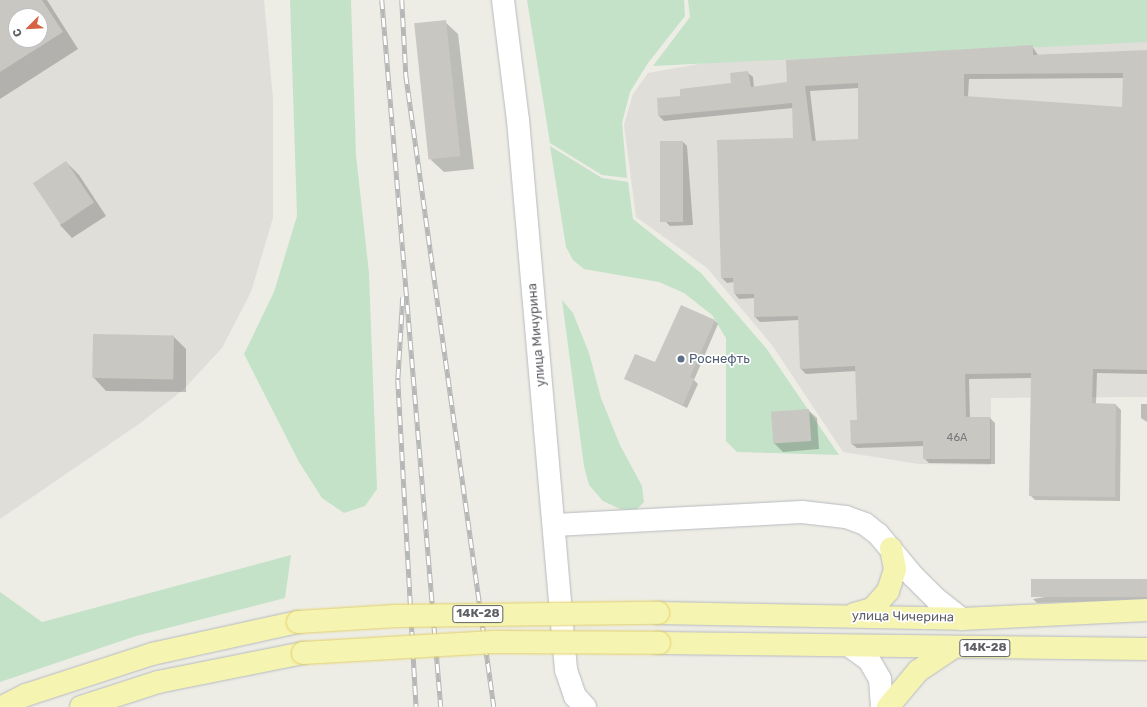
<!DOCTYPE html>
<meta charset="utf-8">
<style>
body{margin:0}
#map{position:relative;width:1147px;height:707px;overflow:hidden;background:#edede5;font-family:Rubik,sans-serif}
div>[style]{position:absolute}
[style*='--x']{left:calc(var(--x)*1px);top:calc(var(--y)*1px);width:calc(var(--w)*1px);rotate:calc(var(--a)*1deg)}
.industrial>*{inset:0;background:#dfded9}
.green>*{inset:0;background:#c4e2c8}
.shadow>*{inset:0;background:#0003}
.building>*{inset:0;background:#c9c7c2;transform-origin:0 0}
.roads{filter:drop-shadow(0 0 1px #b8babf) drop-shadow(0 0 1px #b8babf)}
.secondary>*{height:22px;margin:-11px;padding:0 11px;transform-origin:11px;border-radius:11px;background:#fff}
.primary>*{height:22px;margin:-11px;padding:0 11px;transform-origin:11px;border-radius:11px;background:#f6f4b1}
.rail>*{height:4.5px;margin-top:-2.25px;transform-origin:0;background:repeating-linear-gradient(90deg,#fff 0 9px,#b5b6b6 0 18px);box-sizing:border-box;border-block:1px solid #b5b6b6}
.bridges{filter:drop-shadow(0 0 1px #e2d06a) drop-shadow(0 0 1px #e2d06a)}
.primary-bridge>*{height:22px;margin:-11px;padding:0 11px;transform-origin:11px;border-radius:11px;background:#f6f4b1}
.dots>*{width:11px;height:11px;translate:-50% -50%;box-sizing:border-box;border:2px solid #fff;border-radius:50%}
span{translate:-50% -50%;white-space:nowrap;text-align:center;line-height:1.15;-webkit-text-stroke:3.5px #fff;paint-order:stroke}
.number-label{font-size:11px;color:#78797c}
.number-label span{-webkit-text-stroke-width:0}
.shield-label span{padding:1px 3px;background:#fff;border:1px solid;border-radius:3px;-webkit-text-stroke-width:0}
.shield-label{font-size:12px;color:#5d5f64;font-weight:700}
.street-label{font-size:13px;color:#5d5f64}
.service-label{font-size:13px;color:#4e5e75}
.left{translate:0 -50%;text-align:left}
.north{position:absolute;left:8px;top:8px;width:40px;height:40px;box-sizing:border-box;background:#fff;border:1px solid #bebfc1;border-radius:50%;rotate:246deg;font-size:11px;font-weight:700;line-height:16px;text-align:center;color:#5d5f64}
.north::after{content:'';display:block;margin:auto;width:14px;height:18px;background:#d66242;clip-path:polygon(50% 0,100% 100%,50% 72%,0 100%)}
</style>
<div id="map">
<div class="industrial">
<div style="clip-path:polygon(evenodd,0 0,264px 0,273px 99px,273px 218px,251px 292px,222px 348px,183px 390px,139px 424px,0 519px,0 0,16px 16px,40px 16px,40px 40px,16px 40px,16px 16px)"></div>
<div style="clip-path:polygon(1147px 36px,1147px 397px,991px 398px,991px 465px,919px 464px,843px 452px,772px 345px,707px 268px,636px 217px,624px 125px,633px 94px,648px 73px,749px 55px)"></div>
</div>
<div class="green">
<div style="clip-path:polygon(290px 0,351px 0,356px 155px,369px 273px,377px 489px,365px 506px,344px 513px,322px 498px,299px 462px,244px 354px,274px 292px,297px 216px)"></div>
<div style="clip-path:polygon(527px 0,684px 0,685px 16px,648px 63px,630px 92px,622px 123px,627px 178px,602px 175px,550px 143px)"></div>
<div style="clip-path:polygon(688px 0,1147px 0,1147px 42px,653px 66px,690px 17px)"></div>
<div style="clip-path:polygon(550px 146px,602px 178px,628px 182px,633px 219px,701px 273px,766px 348px,839px 455px,737px 452px,726px 441px,726px 338px,712px 315px,684px 293px,659px 282px,584px 269px,573px 260px,566px 247px)"></div>
<div style="clip-path:polygon(562px 300px,573px 313px,589px 353px,601px 398px,620px 445px,642px 486px,644px 502px,636px 510px,620px 509px,603px 501px,589px 485px,584px 466px)"></div>
<div style="clip-path:polygon(291px 555px,285px 598px,136px 636px,0 682px,0 592px,42px 622px)"></div>
</div>
<div class="shadow">
<div style="clip-path:polygon(evenodd,0 0,47px 0,78px 49px,0 99px,0 0,16px 16px,40px 16px,40px 40px,16px 40px,16px 16px)"></div>
<div style="clip-path:polygon(445px 22px,458px 34px,474px 169px,444px 172px,431px 160px)"></div>
<div style="clip-path:polygon(evenodd,1032px 46px,1038px 55px,1147px 51px,1147px 374px,1097px 373px,1096px 404px,1116px 405px,1121px 410px,1120px 501px,1035px 500px,1030px 495px,1032px 378px,969px 379px,970px 418px,990px 418px,995px 423px,995px 464px,929px 463px,924px 458px,924px 446px,857px 448px,852px 444px,858px 420px,856px 371px,806px 374px,801px 369px,799px 320px,760px 322px,755px 317px,755px 298px,739px 299px,735px 294px,734px 282px,727px 283px,722px 278px,794px 139px,793px 108px,664px 121px,659px 116px,658px 99px,681px 97px,732px 84px,748px 73px,753px 77px,754px 88px,1032px 46px,1124px 78px,1123px 108px,968px 97px,969px 79px,1124px 78px,1032px 46px,859px 88px,859px 140px,816px 142px,810px 91px,859px 88px)"></div>
<div style="clip-path:polygon(683px 142px,687px 146px,693px 225px,670px 226px,666px 222px)"></div>
<div style="clip-path:polygon(66px 162px,79px 175px,106px 216px,72px 238px,60px 225px)"></div>
<div style="clip-path:polygon(714px 320px,718px 324px,694px 380px,698px 384px,687px 408px,625px 378px,656px 364px)"></div>
<div style="clip-path:polygon(94px 336px,173px 336px,186px 349px,186px 392px,106px 391px,94px 378px)"></div>
<div style="clip-path:polygon(1141px 404px,1147px 404px,1147px 422px,1141px 418px)"></div>
<div style="clip-path:polygon(808px 410px,817px 418px,819px 449px,783px 452px,774px 443px)"></div>
<div style="clip-path:polygon(1147px 580px,1147px 600px,1037px 603px,1033px 599px)"></div>
</div>
<div class="building">
<div style="clip-path:polygon(evenodd,0 0,42px 0,63px 32px,0 72px,0 0,16px 16px,40px 16px,40px 40px,16px 40px,16px 16px)"></div>
<div style="left:446px;top:20px;width:137px;height:32px;rotate:84deg"></div>
<div style="clip-path:polygon(evenodd,1033px 45px,1033px 55px,1147px 50px,1147px 370px,1093px 369px,1092px 403px,1116px 404px,1115px 497px,1029px 496px,1031px 373px,965px 374px,966px 417px,990px 417px,990px 459px,923px 459px,923px 441px,851px 444px,850px 420px,857px 420px,855px 366px,800px 369px,798px 316px,754px 317px,754px 294px,734px 294px,733px 278px,721px 278px,717px 140px,793px 138px,792px 103px,658px 116px,657px 98px,680px 96px,680px 89px,731px 83px,730px 73px,748px 71px,751px 87px,787px 82px,786px 60px,1033px 45px,1123px 73px,1122px 107px,964px 96px,964px 74px,1123px 73px,1033px 45px,858px 83px,858px 139px,812px 141px,805px 86px,858px 83px)"></div>
<div style="left:660px;top:141px;width:23px;height:81px"></div>
<div style="left:66px;top:161px;width:50px;height:40px;rotate:56deg"></div>
<div style="clip-path:polygon(681px 305px,715px 320px,690px 377px,694px 379px,683px 405px,624px 379px,635px 354px,655px 362px)"></div>
<div style="left:93px;top:334px;width:81px;height:44px;rotate:1deg"></div>
<div style="left:809px;top:409px;width:32px;height:38px;rotate:86deg"></div>
<div style="left:1147px;top:579px;width:18px;height:116px;rotate:90deg"></div>
</div>
<div class="roads">
<div class="secondary">
<div style="--x:503;--y:0;--w:121;--a:82.9"></div>
<div style="--x:518;--y:120;--w:552;--a:85.01"></div>
<div style="--x:566;--y:670;--w:28;--a:71"></div>
<div style="--x:575;--y:696;--w:15;--a:48"></div>
<div style="--x:555;--y:525;--w:247;--a:-3"></div>
<div style="--x:802;--y:512;--w:44;--a:6.5"></div>
<div style="--x:846;--y:517;--w:20;--a:20"></div>
<div style="--x:865;--y:524;--w:16;--a:38"></div>
<div style="--x:878;--y:534;--w:55;--a:50.2"></div>
<div style="--x:913;--y:576;--w:33;--a:45"></div>
<div style="--x:936;--y:599;--w:33;--a:38"></div>
<div style="--x:851;--y:647;--w:22;--a:36"></div>
<div style="--x:869;--y:660;--w:22;--a:60"></div>
<div style="--x:880;--y:679;--w:28;--a:86"></div>
</div>
<div class="primary">
<div style="--x:658;--y:613;--w:304;--a:1.1"></div>
<div style="--x:962;--y:619;--w:185;--a:-2.8"></div>
<div style="--x:854;--y:614;--w:19;--a:-16"></div>
<div style="--x:872;--y:609;--w:24;--a:-48"></div>
<div style="--x:888;--y:591;--w:23;--a:-72"></div>
<div style="--x:895;--y:569;--w:21;--a:-101"></div>
<div style="--x:659;--y:643;--w:488;--a:0.7"></div>
<div style="--x:2;--y:707;--w:27;--a:-27"></div>
<div style="--x:26;--y:695;--w:133;--a:-18"></div>
<div style="--x:152;--y:654;--w:149;--a:-12.4"></div>
<div style="--x:81;--y:707;--w:81;--a:-18"></div>
<div style="--x:158;--y:682;--w:148;--a:-11.3"></div>
<div style="--x:888;--y:707;--w:47;--a:-50.2"></div>
<div style="--x:918;--y:671;--w:43;--a:-33.7"></div>
</div>
</div>
<div class="rail">
<div style="--x:382;--y:0;--w:709;--a:85.23"></div>
<div style="--x:402;--y:0;--w:75;--a:86.9"></div>
<div style="--x:406;--y:75;--w:638;--a:82.07"></div>
<div style="--x:403;--y:297;--w:83;--a:93.4"></div>
<div style="--x:398;--y:380;--w:327;--a:86.8"></div>
</div>
<div class="bridges">
<div class="primary-bridge">
<div style="--x:298;--y:622;--w:98;--a:-3.5"></div>
<div style="--x:396;--y:616;--w:262;--a:-0.7"></div>
<div style="--x:303;--y:653;--w:191;--a:-3.3"></div>
<div style="--x:494;--y:642;--w:165;--a:0.3"></div>
</div>
</div>
<div class="dots">
<div style="left:681px;top:359px;background:#5c6f8a"></div>
</div>
<div class="number-label">
<span style="left:957px;top:438px">46А</span>
</div>
<div class="shield-label">
<span style="left:478px;top:614px">14К-28</span>
<span style="left:985px;top:648px">14К-28</span>
</div>
<div class="street-label">
<span style="left:537px;top:335px;rotate:-95deg">улица Мичурина</span>
<span style="left:903px;top:617px;rotate:1deg">улица Чичерина</span>
</div>
<div class="service-label">
<span class="left" style="left:689px;top:359px">Роснефть</span>
</div>
<div class="north">С</div>
</div>
